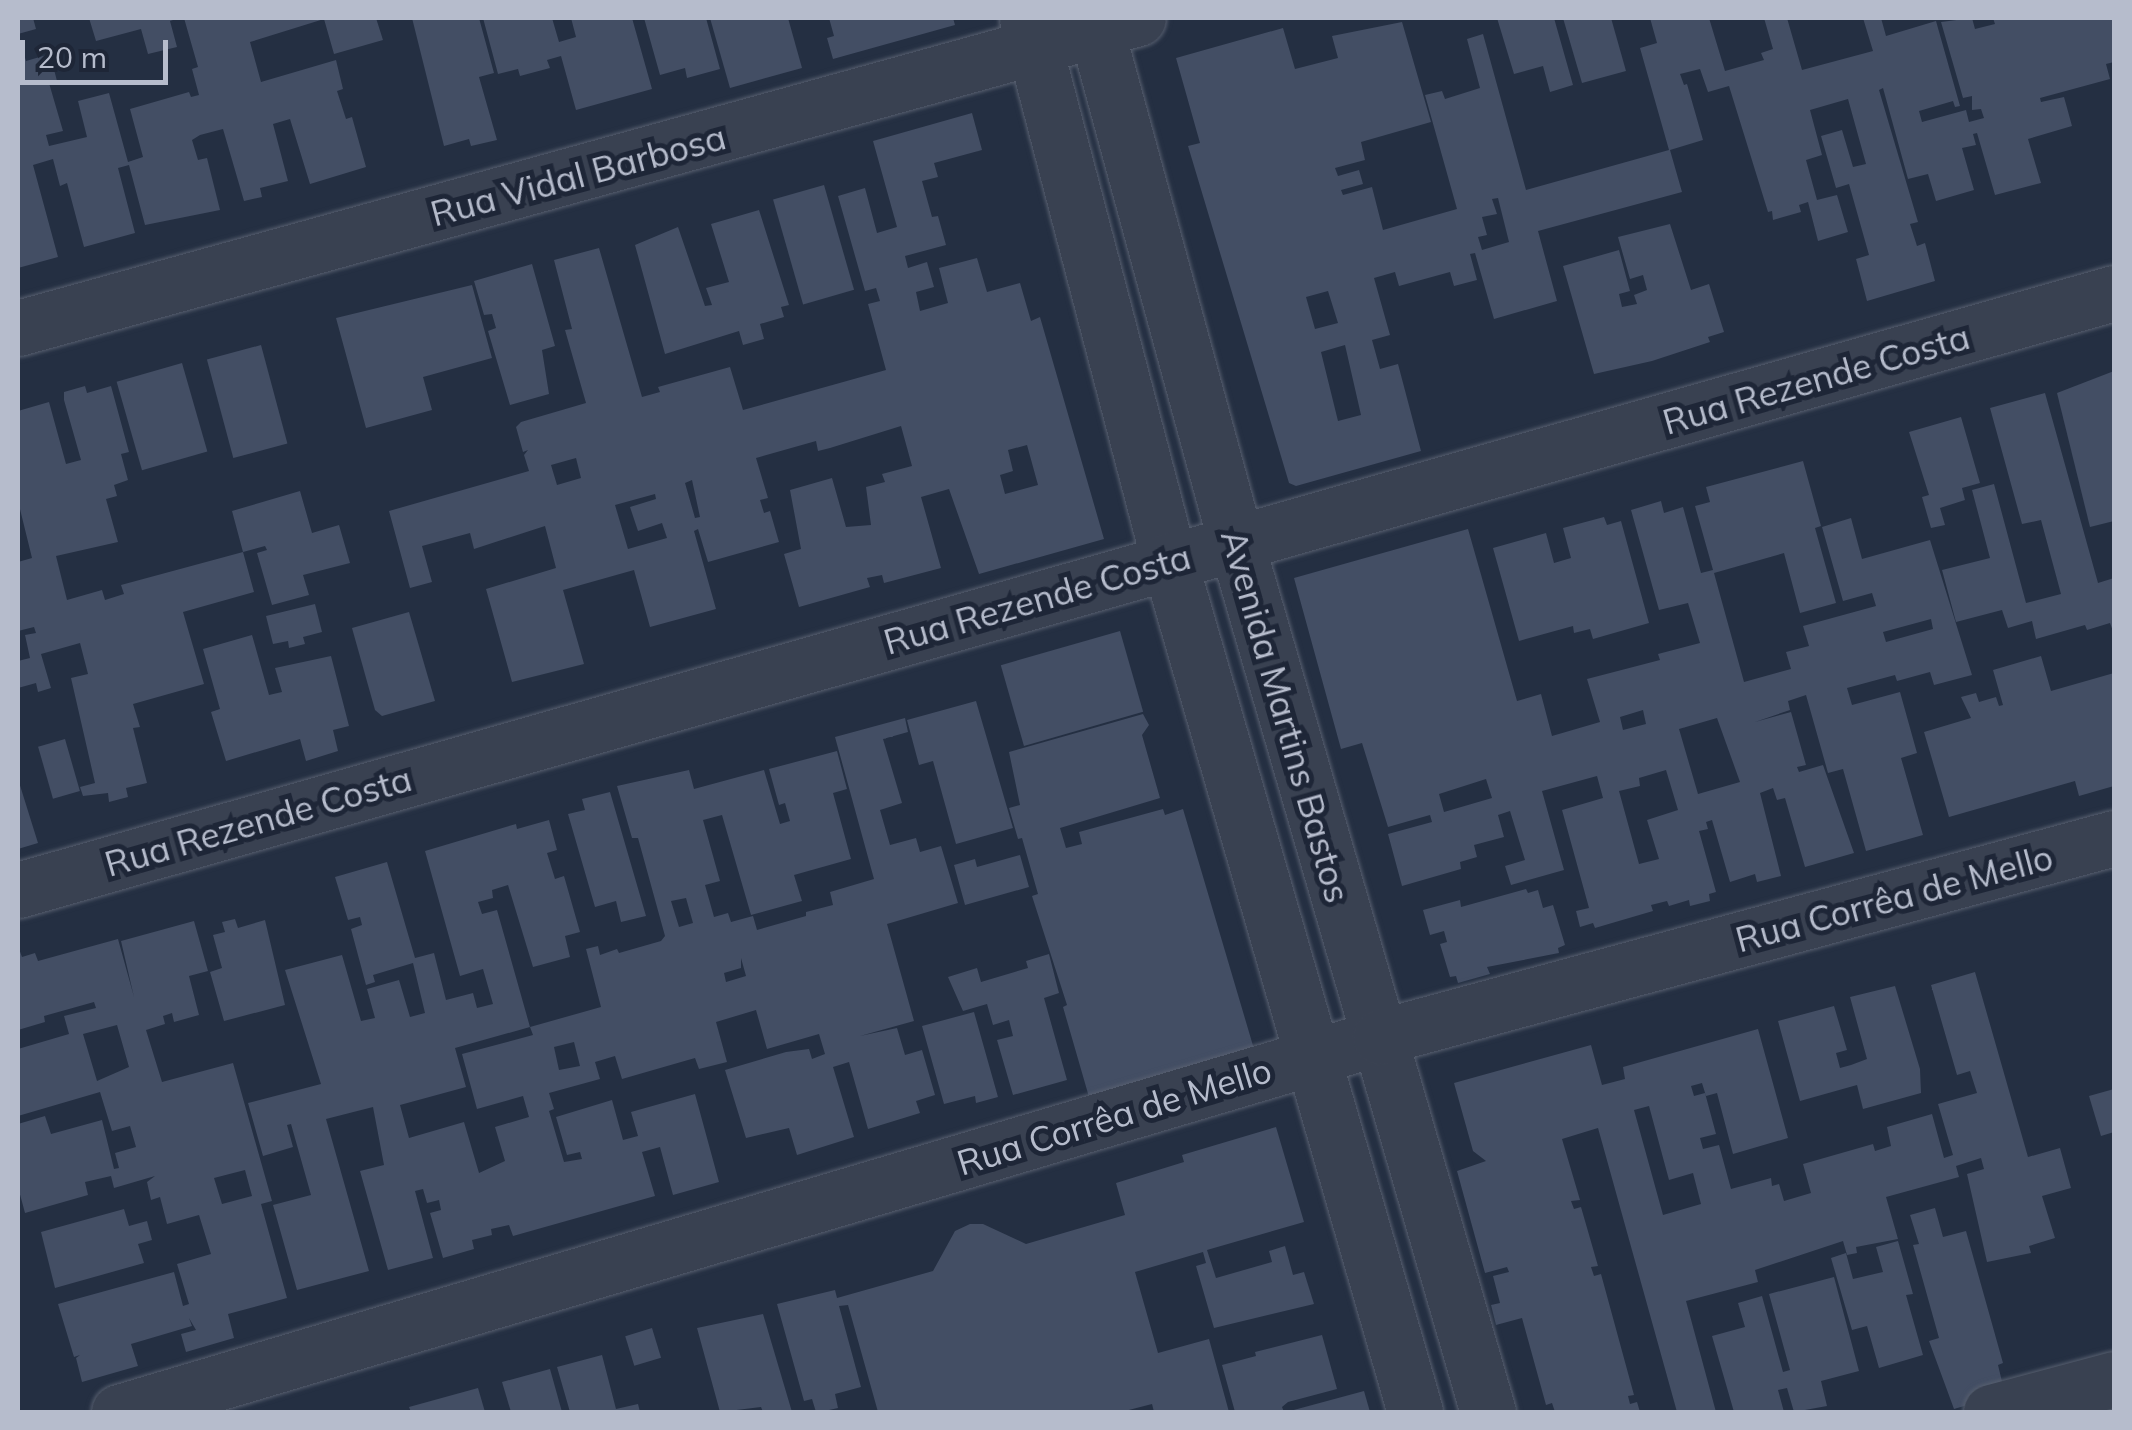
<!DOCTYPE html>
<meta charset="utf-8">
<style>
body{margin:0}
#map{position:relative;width:2132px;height:1430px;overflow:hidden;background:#242f42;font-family:Mulish,sans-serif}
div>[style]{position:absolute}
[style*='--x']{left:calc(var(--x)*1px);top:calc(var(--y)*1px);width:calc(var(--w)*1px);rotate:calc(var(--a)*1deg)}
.building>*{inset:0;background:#434e64;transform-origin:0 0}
.roads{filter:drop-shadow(0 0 2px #575f6f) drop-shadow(0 0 2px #575f6f)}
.minor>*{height:55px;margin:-27.5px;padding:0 27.5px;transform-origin:27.5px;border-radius:27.5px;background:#394151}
span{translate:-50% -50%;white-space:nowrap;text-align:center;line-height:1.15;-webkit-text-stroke:10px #1e2637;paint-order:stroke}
.street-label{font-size:35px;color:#b6bccc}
.frame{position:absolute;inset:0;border:20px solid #b6bccc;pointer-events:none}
.scale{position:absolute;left:20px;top:40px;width:148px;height:45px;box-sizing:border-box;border:5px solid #b6bccc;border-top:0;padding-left:12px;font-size:30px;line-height:35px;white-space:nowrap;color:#b6bccc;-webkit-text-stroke:8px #1e2637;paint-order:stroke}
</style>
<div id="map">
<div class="building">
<div style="clip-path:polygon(18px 18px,33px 18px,36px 29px,18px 34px)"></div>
<div style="clip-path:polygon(89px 18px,179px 18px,170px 21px,177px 47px,148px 54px,141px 29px,96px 41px)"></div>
<div style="clip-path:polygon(184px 18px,376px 18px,383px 40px,334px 54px,324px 19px,250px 42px,261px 82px,336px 60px,343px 89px,337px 91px,346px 119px,352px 117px,366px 167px,310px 184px,290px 119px,273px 124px,288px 181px,260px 188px,262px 197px,244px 201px,223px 129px,200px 135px,192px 140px,198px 160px,207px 158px,220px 210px,145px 225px,129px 165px,118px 168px,135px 233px,84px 247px,67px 183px,60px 186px,53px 159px,33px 165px,58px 257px,18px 268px,18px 35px,26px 61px,50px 54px,57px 81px,49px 83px,63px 131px,46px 135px,49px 146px,87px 137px,78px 101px,109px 93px,128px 162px,143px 157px,130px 109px,189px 92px,191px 97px,199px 95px,192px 69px,198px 67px)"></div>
<div style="clip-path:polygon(412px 18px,479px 18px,494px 73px,479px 77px,497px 140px,471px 146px,469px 139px,444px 146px)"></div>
<div style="clip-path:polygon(483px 18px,552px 18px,559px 42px,576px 37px,571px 18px,632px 18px,652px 89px,576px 110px,561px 56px,547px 60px,550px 68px,520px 76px,518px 69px,498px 74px)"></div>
<div style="clip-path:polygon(644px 18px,706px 18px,720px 69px,687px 78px,685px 68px,660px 75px)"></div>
<div style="clip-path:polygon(710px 18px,788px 18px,802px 68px,730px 88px)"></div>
<div style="clip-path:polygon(829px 18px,953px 18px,955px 25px,833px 59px,827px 38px,834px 36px)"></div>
<div style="clip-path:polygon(1497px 18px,1554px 18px,1573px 85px,1550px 92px,1543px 66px,1514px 74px)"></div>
<div style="clip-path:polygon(1563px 18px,1611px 18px,1626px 71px,1582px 83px)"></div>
<div style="clip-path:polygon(evenodd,1650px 18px,1709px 18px,1725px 71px,1764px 60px,1761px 53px,1773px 49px,1764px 18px,1787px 18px,1802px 70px,1873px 51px,1863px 18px,1881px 18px,1886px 36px,1936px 21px,1960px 106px,1955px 107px,1953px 101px,1919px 111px,1922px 122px,1966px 110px,1969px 122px,1984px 118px,1981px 109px,1972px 110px,1972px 96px,1963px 98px,1941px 22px,1972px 18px,1975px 29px,1995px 24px,1993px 18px,2114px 18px,2114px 62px,2106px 64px,2110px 79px,2040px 98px,2041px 102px,2064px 97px,2072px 126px,2028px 139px,2041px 183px,1995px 195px,1977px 133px,1973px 134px,1976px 145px,1962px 148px,1974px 190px,1936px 201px,1928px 174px,1908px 179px,1883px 88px,1879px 90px,1918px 222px,1910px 224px,1917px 246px,1925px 243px,1935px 281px,1867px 301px,1856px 259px,1869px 255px,1849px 184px,1836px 188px,1821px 136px,1842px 130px,1853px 167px,1866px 164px,1848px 99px,1810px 110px,1822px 155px,1806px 160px,1817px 200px,1837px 195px,1848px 232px,1818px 241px,1808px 202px,1799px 205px,1801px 212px,1773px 220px,1772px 211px,1768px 212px,1729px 86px,1708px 92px,1700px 69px,1680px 74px,1684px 85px,1687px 84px,1703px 140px,1670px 150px,1682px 192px,1538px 231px,1557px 301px,1494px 319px,1475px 253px,1470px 254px,1477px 280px,1454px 286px,1450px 272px,1399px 286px,1395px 272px,1374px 278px,1390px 335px,1372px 340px,1380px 369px,1398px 364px,1421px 451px,1296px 486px,1289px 483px,1188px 146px,1200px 143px,1176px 58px,1283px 28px,1295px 69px,1338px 58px,1332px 36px,1402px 22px,1431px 122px,1361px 142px,1365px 160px,1335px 168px,1338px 176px,1359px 170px,1363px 184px,1341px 190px,1343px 195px,1372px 187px,1383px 230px,1457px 209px,1425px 95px,1442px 91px,1445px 99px,1480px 88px,1467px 39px,1483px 34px,1526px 190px,1669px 150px,1640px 48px,1657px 43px,1650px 18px,1498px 198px,1509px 242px,1482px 250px,1478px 237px,1487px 235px,1482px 217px,1497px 214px,1492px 199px,1498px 198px,1650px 18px,1328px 291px,1338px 323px,1315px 329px,1306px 297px,1328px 291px,1650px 18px,1345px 345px,1361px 415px,1338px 421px,1321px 352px,1345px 345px)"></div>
<div style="clip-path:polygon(evenodd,972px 113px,982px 150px,934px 163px,938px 177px,922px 181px,932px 217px,938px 216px,946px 245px,905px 256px,908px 268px,927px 262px,934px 287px,916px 292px,920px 311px,948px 303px,939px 268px,977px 258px,987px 292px,1020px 283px,1031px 321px,1040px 317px,1104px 539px,979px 574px,949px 489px,921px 497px,941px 568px,884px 583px,882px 575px,867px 578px,870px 587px,799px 607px,784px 554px,801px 549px,790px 490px,832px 478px,846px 527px,871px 525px,866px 487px,885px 482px,882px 474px,912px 466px,901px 426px,830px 448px,818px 451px,816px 441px,756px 458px,768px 498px,760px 500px,764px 513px,770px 511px,779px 542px,708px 562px,698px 529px,694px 531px,716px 609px,650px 627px,634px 570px,563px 590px,584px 664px,512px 682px,486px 589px,556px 568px,545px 526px,474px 549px,470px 533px,422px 546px,432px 582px,410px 588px,389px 511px,529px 471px,524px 455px,528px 450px,523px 452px,516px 427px,521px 422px,586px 403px,565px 330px,572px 329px,554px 260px,599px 248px,642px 397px,660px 392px,658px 387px,730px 367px,743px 410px,886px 370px,868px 304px,880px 301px,876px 288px,865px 291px,838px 196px,865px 188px,877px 233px,897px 227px,873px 141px,972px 113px,1027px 445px,1038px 485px,1005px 494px,1000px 475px,1013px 471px,1008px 450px,1027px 445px,972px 113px,576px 458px,581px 478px,557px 485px,551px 465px,576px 458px,972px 113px,692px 480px,700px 517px,695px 518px,685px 483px,692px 480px,972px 113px,655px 494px,656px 499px,630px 507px,638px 531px,662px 523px,667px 538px,628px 549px,615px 505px,655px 494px)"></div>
<div style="left:824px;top:185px;width:109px;height:53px;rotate:74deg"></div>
<div style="clip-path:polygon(759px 210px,789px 305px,781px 307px,784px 317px,760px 324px,764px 339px,743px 345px,739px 331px,665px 354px,635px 245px,678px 227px,705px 306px,712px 305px,706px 288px,729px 282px,711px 224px)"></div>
<div style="clip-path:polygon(1670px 224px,1691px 290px,1709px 284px,1724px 332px,1708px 337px,1710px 342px,1652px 361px,1594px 374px,1563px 266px,1619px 250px,1630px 291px,1619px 294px,1622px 307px,1637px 304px,1634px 295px,1647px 290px,1643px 275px,1630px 279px,1618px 237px)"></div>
<div style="clip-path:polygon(532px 264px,555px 346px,542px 350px,549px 394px,510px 405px,488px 331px,496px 328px,492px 314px,484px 315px,474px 281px)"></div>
<div style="clip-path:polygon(472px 285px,492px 358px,423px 377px,432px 410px,366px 428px,336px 318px)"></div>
<div style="left:261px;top:345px;width:102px;height:56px;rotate:75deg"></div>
<div style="left:182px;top:363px;width:92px;height:68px;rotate:74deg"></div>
<div style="clip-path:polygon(2114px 371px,2114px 521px,2090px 527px,2057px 393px)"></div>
<div style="clip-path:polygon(85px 386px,87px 393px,111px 386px,129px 452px,121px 454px,128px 480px,114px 485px,117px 496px,106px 499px,118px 542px,56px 556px,67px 600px,102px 590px,105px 600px,124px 594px,121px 585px,243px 552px,254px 592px,183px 612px,204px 684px,133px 704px,140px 727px,133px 728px,147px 783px,126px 788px,128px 797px,109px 802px,108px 793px,83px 796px,80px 787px,95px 783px,71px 678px,88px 674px,80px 643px,41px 654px,51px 688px,38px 692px,36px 683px,18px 688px,18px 661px,30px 658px,25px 635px,36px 633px,34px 627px,18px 631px,18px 562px,32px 558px,18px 501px,18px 411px,49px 402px,66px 464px,81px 460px,64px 400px,64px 392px)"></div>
<div style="clip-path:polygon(2045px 393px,2098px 583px,2114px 578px,2114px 634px,2110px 623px,2087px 630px,2085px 625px,2036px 639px,2032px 621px,2008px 628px,2002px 610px,1956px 622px,1942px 570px,1990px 558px,1972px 490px,1994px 484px,2026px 603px,2061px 594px,2041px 520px,2022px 524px,1990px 408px)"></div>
<div style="clip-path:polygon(1961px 417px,1980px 483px,1962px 488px,1965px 500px,1940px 508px,1945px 525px,1931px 528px,1922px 497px,1929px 495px,1909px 432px)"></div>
<div style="clip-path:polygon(evenodd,1803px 461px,1821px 526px,1815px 528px,1836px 603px,1800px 613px,1784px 553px,1714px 573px,1744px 682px,1791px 669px,1786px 652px,1809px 646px,1803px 626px,1876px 606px,1872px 593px,1843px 601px,1822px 527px,1851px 518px,1862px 559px,1930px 540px,1972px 675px,1934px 685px,1930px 672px,1897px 681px,1895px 675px,1847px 688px,1852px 705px,1900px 692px,1917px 753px,1901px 758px,1923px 835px,1866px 851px,1843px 769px,1828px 773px,1806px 695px,1788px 701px,1790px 710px,1755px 722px,1791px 712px,1806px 765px,1797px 767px,1799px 772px,1823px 765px,1854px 853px,1805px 867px,1785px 798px,1777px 800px,1773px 788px,1760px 793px,1781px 876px,1757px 882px,1755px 874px,1730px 882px,1712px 820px,1706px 822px,1708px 829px,1699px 831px,1716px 892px,1709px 894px,1710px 901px,1690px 906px,1689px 900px,1669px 906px,1667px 901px,1651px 905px,1653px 911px,1595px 928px,1593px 923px,1580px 927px,1576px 911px,1589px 908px,1562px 810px,1603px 798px,1597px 776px,1542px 791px,1564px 870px,1511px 885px,1505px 866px,1525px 860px,1510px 811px,1498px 815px,1504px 837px,1474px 845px,1477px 857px,1460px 862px,1461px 869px,1402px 886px,1388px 834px,1432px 822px,1430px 815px,1388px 827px,1362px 743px,1341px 749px,1294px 578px,1468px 529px,1517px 701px,1541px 694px,1552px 736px,1600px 722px,1587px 679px,1660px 660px,1658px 654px,1700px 643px,1688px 603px,1659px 610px,1631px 510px,1661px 501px,1664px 513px,1683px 507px,1701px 573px,1713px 570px,1695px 506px,1710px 502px,1706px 487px,1803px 461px,1931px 619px,1933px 629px,1886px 642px,1883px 632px,1931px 619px,1803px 461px,1643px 710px,1646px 724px,1623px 730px,1620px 717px,1643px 710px,1803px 461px,1717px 718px,1740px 782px,1698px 794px,1679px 729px,1717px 718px,1803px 461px,1666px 770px,1678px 810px,1647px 820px,1659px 859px,1639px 864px,1619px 791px,1640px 786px,1639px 778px,1666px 770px,1803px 461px,1486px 779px,1492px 798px,1444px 812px,1439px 794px,1486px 779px)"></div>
<div style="clip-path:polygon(300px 491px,312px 533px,339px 525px,350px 563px,303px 575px,309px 595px,272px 605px,257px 553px,267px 550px,265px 546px,243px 552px,232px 511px)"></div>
<div style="clip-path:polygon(1604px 517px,1607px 525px,1621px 521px,1649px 623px,1593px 639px,1590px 629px,1574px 633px,1573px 626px,1519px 641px,1493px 548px,1546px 533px,1554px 563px,1571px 558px,1563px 528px)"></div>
<div style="clip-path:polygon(315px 604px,322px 632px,303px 637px,305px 644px,289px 648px,288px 641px,273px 644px,266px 616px)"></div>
<div style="clip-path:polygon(409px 612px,435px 701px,382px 716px,375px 710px,352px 628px)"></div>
<div style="left:1120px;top:631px;width:84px;height:124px;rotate:74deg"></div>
<div style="clip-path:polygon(252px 635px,269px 695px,282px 692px,275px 668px,331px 656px,349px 726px,333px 730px,338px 751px,306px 761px,300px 739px,226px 761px,211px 712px,220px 709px,203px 649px)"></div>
<div style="clip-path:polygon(2041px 656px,2051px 691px,2114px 673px,2114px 786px,2079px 796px,2075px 781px,1949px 817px,1924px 732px,1971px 718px,1961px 697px,1976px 693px,1979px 702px,1996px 697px,1999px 706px,2003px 705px,1993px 670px)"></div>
<div style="clip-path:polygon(976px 701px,1013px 828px,956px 844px,933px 761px,919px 765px,907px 720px)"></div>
<div style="clip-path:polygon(1143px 714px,1149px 725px,1142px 735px,1160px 798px,1060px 828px,1066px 848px,1082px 844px,1079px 832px,1163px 809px,1165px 815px,1183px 809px,1254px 1049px,1089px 1097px,1063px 1007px,1067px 1005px,1032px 896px,1038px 894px,1022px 838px,1018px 839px,1009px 808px,1020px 805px,1009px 752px)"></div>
<div style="clip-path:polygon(evenodd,905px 718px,908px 732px,883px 739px,902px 803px,880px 810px,890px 845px,916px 838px,920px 852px,941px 846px,958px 903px,887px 924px,914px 1021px,860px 1036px,897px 1028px,905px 1055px,922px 1050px,935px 1095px,916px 1101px,920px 1113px,868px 1129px,849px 1062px,833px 1067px,854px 1137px,797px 1155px,789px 1128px,746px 1138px,725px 1070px,786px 1052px,809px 1049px,812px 1059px,825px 1054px,819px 1034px,767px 1049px,756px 1010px,716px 1022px,727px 1062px,699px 1069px,695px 1058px,622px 1079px,615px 1056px,595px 1062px,600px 1079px,549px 1093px,554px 1109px,549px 1111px,564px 1162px,582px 1159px,580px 1152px,567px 1155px,556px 1117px,612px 1100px,623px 1140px,638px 1136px,631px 1112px,695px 1094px,719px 1182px,673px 1195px,660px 1147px,642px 1152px,655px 1196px,513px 1236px,509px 1225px,491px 1229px,492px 1235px,472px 1240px,474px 1249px,443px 1258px,430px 1213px,441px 1210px,439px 1200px,427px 1203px,423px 1189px,415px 1191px,433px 1258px,388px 1270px,360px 1171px,384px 1165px,373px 1107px,326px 1119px,369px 1271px,297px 1290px,273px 1205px,311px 1195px,291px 1124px,287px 1125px,293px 1147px,263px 1156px,248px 1103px,321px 1084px,285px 970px,342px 955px,361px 1021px,375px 1018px,367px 989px,399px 980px,410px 1017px,425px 1013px,413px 963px,373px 975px,375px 982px,366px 985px,351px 929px,362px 925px,360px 917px,348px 920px,335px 877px,387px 862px,415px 958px,434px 953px,446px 1000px,473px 993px,477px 1008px,493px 1004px,483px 969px,460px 976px,425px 851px,516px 824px,517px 829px,549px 820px,557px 850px,547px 853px,555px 879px,564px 876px,580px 932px,565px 936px,570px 957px,533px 967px,508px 885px,492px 890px,493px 898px,478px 902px,482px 914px,497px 910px,530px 1027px,455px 1048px,466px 1087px,400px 1105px,409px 1138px,464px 1122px,479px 1173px,505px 1161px,495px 1127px,529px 1117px,523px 1096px,477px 1109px,462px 1054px,533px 1035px,530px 1027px,601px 1007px,586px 949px,598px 946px,600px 955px,617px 949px,619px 953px,661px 941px,665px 936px,638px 838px,632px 838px,617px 786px,689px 770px,694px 789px,764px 770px,780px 824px,790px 821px,785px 803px,779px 805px,769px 769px,837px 751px,847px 789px,833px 793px,851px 859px,794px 875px,802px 901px,751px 915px,722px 815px,703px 820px,720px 881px,705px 885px,714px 917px,728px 913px,731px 922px,753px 916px,757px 930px,806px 916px,806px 912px,833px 905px,830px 892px,874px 879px,835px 737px,905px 718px,686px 898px,693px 923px,679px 927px,671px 901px,686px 898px,905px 718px,741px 958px,746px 976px,726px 982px,724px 973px,741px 968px,741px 958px,905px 718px,574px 1042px,580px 1066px,559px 1070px,554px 1047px,574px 1042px)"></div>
<div style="left:65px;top:739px;width:54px;height:28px;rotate:74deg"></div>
<div style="clip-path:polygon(18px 779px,38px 843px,18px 849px)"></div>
<div style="clip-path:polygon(610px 792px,646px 916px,621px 922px,616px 901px,595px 907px,568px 814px,585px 810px,582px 799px)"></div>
<div style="clip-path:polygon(1020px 855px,1029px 887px,965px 905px,954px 865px,975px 859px,977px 867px)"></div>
<div style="clip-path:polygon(1526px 889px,1528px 893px,1538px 890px,1543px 908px,1553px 905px,1565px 945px,1558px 948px,1559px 953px,1487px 967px,1490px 974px,1458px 983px,1456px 976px,1450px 977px,1440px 944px,1447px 942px,1444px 931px,1430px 935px,1423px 910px,1460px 900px,1461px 907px)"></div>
<div style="clip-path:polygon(235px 919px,238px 928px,265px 920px,285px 1005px,224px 1021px,210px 972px,222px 968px,213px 935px,225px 932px,222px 922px)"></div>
<div style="clip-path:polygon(evenodd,194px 921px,208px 971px,189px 976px,199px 1015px,174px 1022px,172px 1013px,163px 1016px,165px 1024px,146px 1030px,162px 1082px,233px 1063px,272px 1201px,261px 1204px,287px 1298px,228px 1314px,234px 1338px,186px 1352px,181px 1334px,196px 1330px,189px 1318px,192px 1326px,131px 1344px,138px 1366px,82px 1382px,76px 1358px,80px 1355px,74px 1357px,58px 1304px,174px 1272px,183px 1306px,189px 1304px,177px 1264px,211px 1254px,199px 1215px,167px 1224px,160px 1197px,151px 1200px,147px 1182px,155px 1176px,114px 1188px,111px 1176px,85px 1182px,88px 1195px,25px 1213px,18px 1187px,18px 1124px,45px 1116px,51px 1134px,102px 1120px,114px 1169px,119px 1168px,115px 1153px,136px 1147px,130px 1126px,112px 1131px,100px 1092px,18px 1116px,18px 1049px,69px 1034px,64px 1016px,96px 1008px,94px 1002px,44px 1016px,45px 1022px,18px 1030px,18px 946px,22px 957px,35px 953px,38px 961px,118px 939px,134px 997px,121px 941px,194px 921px,117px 1025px,129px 1067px,97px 1081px,83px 1034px,117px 1025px,194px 921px,245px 1170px,252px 1196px,222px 1204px,214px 1178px,245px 1170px)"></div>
<div style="clip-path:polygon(1049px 954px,1059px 993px,1044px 998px,1067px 1080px,1013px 1095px,997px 1040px,1013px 1036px,1009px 1020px,993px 1025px,987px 1004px,963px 1011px,948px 977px,977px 968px,981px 982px,1028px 968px,1026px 961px)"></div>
<div style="clip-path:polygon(evenodd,1975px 972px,2028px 1157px,2060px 1148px,2071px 1188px,2042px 1196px,2055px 1238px,2029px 1246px,2031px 1253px,1987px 1262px,1967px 1174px,1984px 1169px,1981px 1158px,1956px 1166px,1959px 1177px,1886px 1197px,1898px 1239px,1856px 1247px,1857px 1253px,1847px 1255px,1843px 1241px,1755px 1270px,1758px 1282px,1686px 1301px,1716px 1412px,1677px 1412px,1598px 1128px,1562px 1139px,1580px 1200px,1571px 1201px,1574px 1209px,1581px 1207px,1598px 1266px,1591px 1267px,1594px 1276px,1601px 1274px,1634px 1395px,1628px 1396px,1630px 1404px,1637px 1402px,1640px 1412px,1555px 1412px,1552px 1403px,1546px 1405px,1522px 1318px,1496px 1325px,1491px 1305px,1500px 1303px,1493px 1276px,1509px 1272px,1507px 1267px,1485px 1273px,1457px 1171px,1486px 1161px,1473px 1151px,1454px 1083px,1591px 1045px,1602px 1085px,1625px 1079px,1623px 1067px,1758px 1029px,1788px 1138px,1733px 1154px,1717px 1093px,1706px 1096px,1702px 1083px,1691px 1086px,1694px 1096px,1705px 1093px,1716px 1134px,1700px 1138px,1703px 1149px,1719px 1145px,1731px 1189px,1771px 1178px,1772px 1186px,1779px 1184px,1784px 1201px,1811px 1193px,1803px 1164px,1873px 1144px,1875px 1151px,1891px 1146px,1887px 1127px,1932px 1114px,1944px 1158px,1953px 1155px,1938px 1104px,1977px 1093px,1970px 1071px,1957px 1075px,1931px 985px,1975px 972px,1649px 1106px,1669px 1180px,1693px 1173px,1701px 1204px,1663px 1215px,1634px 1110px,1649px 1106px)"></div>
<div style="clip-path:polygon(1895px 986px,1920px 1069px,1921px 1093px,1863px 1109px,1857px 1085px,1800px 1101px,1778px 1021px,1834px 1006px,1847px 1050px,1836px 1053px,1840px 1068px,1851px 1065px,1867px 1059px,1850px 997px)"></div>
<div style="clip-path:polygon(974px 1012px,998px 1097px,976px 1103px,975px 1096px,944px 1104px,922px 1026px)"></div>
<div style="clip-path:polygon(2114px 1089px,2114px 1132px,2101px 1136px,2089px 1096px)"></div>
<div style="clip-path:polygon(1276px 1127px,1304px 1222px,1207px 1250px,1216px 1278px,1272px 1262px,1269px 1251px,1285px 1246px,1293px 1275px,1304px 1272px,1314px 1304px,1214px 1328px,1196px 1266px,1206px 1263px,1203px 1252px,1135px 1272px,1158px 1353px,1209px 1339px,1229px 1412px,1154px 1412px,1152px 1404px,1121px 1412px,878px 1412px,848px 1305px,839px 1306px,861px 1387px,835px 1394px,838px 1408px,820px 1412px,816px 1412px,812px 1399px,804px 1401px,777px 1304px,835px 1290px,837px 1298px,933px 1271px,955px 1231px,970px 1224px,983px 1224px,1026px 1244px,1125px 1215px,1116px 1183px,1184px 1162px,1182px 1155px)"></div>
<div style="clip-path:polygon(1935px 1208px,1943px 1237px,1966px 1231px,2003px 1363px,1998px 1365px,2005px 1394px,1954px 1409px,1929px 1341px,1939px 1338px,1913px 1245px,1919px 1244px,1910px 1215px)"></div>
<div style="clip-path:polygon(124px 1209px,129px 1226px,147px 1221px,152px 1240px,138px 1244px,144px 1263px,55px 1288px,41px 1232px)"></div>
<div style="clip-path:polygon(1898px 1241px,1913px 1294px,1906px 1295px,1923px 1355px,1879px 1368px,1867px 1326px,1852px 1330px,1831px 1258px,1846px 1253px,1853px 1279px,1883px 1272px,1876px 1247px)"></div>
<div style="clip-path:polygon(1834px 1277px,1859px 1371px,1821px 1381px,1827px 1406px,1794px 1412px,1787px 1388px,1778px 1390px,1784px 1412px,1734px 1412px,1712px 1336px,1745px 1327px,1738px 1303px,1762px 1296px,1783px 1372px,1790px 1370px,1769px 1294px)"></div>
<div style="clip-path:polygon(763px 1314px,792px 1412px,763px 1412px,761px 1407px,720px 1412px,697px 1328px)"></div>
<div style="left:652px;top:1328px;width:31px;height:28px;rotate:73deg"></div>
<div style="clip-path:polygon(1322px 1335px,1337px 1389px,1288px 1402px,1282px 1407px,1284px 1412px,1235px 1412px,1222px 1365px,1256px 1356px,1255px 1352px)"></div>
<div style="clip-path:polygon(602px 1355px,616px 1409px,638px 1404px,640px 1412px,570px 1412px,557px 1367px)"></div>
<div style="clip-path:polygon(550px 1369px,562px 1412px,511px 1412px,502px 1382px)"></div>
<div style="clip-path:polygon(478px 1388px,485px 1412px,411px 1412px,409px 1407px)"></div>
<div style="clip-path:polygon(1364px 1391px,1370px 1412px,1290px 1412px,1290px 1411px)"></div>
</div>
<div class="roads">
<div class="minor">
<div style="--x:1027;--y:18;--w:560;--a:75.32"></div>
<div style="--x:1169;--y:560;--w:887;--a:73.89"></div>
<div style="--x:1093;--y:18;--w:547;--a:74.74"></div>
<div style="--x:1237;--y:546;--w:902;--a:73.84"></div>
<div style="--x:18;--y:328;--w:1162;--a:-15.47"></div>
<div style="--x:18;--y:890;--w:2179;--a:-15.9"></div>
<div style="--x:119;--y:1412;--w:1316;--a:-16.56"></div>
<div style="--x:1380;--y:1037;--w:760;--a:-15.17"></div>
<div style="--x:1991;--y:1412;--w:127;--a:-15"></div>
</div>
</div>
<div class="street-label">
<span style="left:578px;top:175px;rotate:-15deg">Rua Vidal Barbosa</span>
<span style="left:1816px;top:379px;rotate:-16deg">Rua Rezende Costa</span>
<span style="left:1037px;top:599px;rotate:-16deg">Rua Rezende Costa</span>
<span style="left:1286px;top:716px;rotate:74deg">Avenida Martins Bastos</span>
<span style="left:258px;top:821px;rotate:-16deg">Rua Rezende Costa</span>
<span style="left:1894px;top:898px;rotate:-15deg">Rua Corrêa de Mello</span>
<span style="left:1114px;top:1116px;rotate:-17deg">Rua Corrêa de Mello</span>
</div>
<div class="frame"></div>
<div class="scale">20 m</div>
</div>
